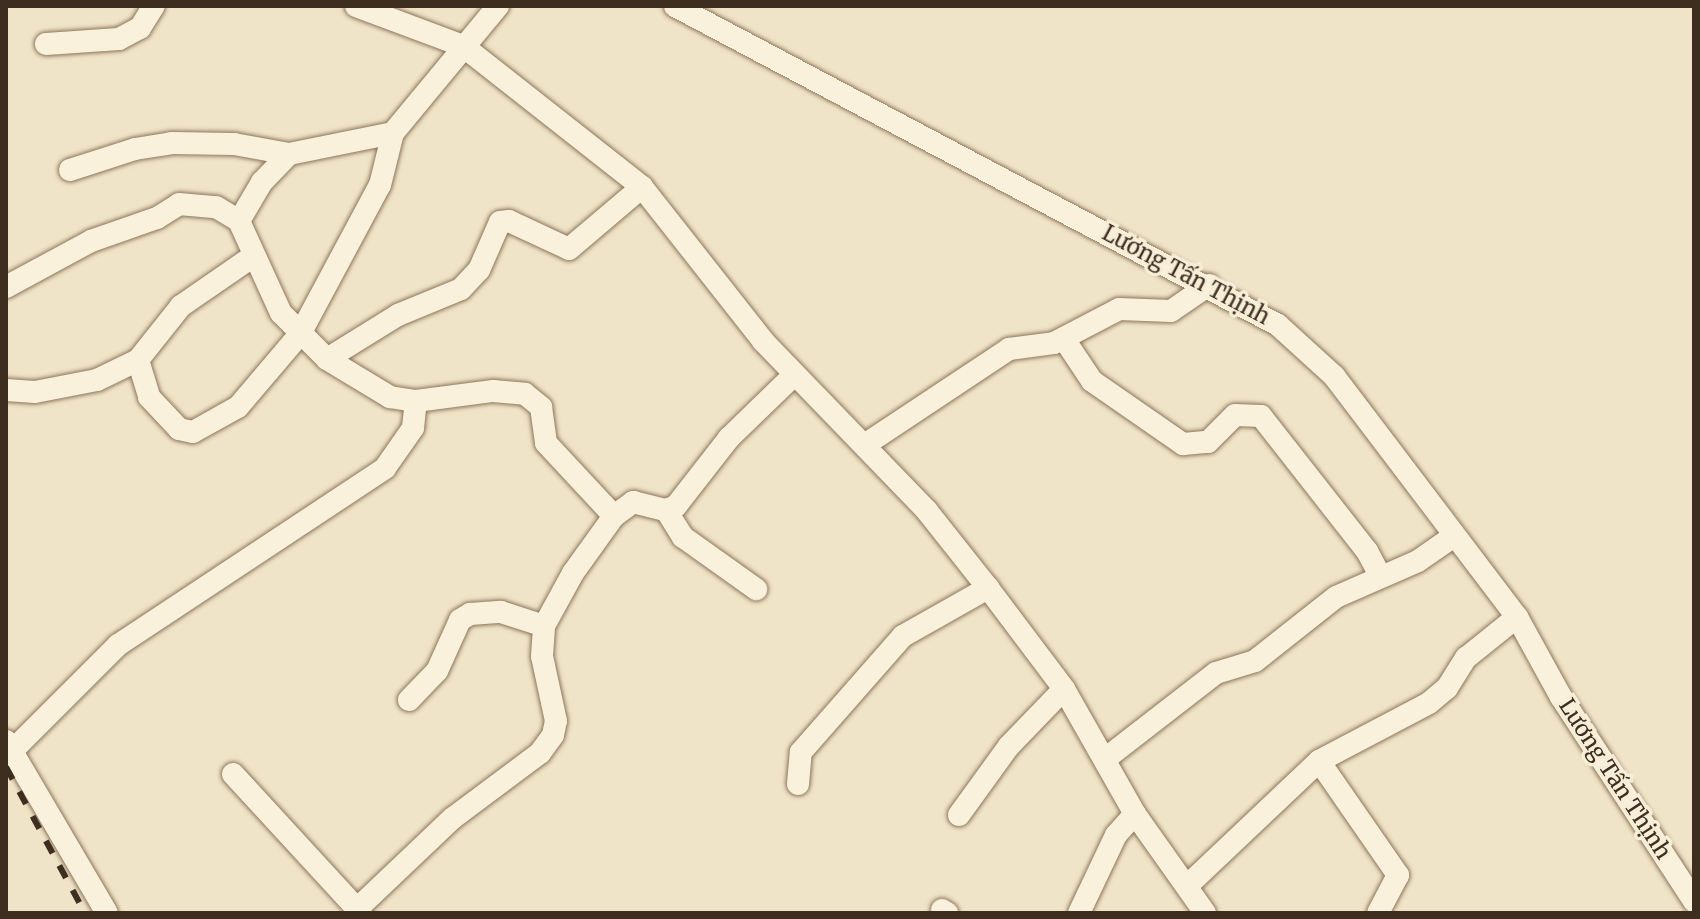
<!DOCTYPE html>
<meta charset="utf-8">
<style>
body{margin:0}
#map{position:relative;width:1700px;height:919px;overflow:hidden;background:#f0e4c8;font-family:Merriweather,serif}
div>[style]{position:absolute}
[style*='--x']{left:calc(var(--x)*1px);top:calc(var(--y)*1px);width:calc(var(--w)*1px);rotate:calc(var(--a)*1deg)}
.roads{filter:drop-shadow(0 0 2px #8d765c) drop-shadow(0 0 2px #8d765c)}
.minor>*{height:22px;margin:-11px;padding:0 11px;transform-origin:11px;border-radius:11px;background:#faf1dc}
.rail>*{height:6px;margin-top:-3px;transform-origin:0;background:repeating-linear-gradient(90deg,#3d2e20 0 14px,transparent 0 28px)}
span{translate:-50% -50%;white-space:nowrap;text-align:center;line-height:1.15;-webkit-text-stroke:7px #f7eed8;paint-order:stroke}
.street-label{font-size:22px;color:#3d2e20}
.frame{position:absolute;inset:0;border:8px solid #3d2e20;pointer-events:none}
</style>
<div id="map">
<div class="roads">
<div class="minor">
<div style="--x:356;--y:6;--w:114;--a:20.5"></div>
<div style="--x:463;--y:46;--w:228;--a:38.2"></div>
<div style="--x:642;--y:187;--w:196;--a:51.8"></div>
<div style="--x:763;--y:341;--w:236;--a:46"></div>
<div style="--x:927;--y:511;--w:98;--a:51.6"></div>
<div style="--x:988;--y:588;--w:126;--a:53"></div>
<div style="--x:1064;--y:689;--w:144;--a:60.4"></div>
<div style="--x:1135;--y:814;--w:121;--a:54.7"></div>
<div style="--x:498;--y:6;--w:165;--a:129.6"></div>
<div style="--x:393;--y:133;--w:106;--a:168.6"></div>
<div style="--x:289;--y:154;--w:39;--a:134"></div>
<div style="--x:262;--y:182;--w:45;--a:120.5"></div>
<div style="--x:239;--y:221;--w:101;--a:65.5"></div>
<div style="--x:281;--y:313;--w:65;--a:45"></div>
<div style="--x:327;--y:359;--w:74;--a:31.1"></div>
<div style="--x:390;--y:397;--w:26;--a:9"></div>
<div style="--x:416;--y:401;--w:78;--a:-7.4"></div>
<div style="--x:493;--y:391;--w:32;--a:5"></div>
<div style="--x:525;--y:394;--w:21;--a:39"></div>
<div style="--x:541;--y:407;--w:36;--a:82"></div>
<div style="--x:546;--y:443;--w:100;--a:47"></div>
<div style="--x:675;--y:6;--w:682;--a:27.88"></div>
<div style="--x:1278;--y:325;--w:76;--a:42.3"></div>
<div style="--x:1334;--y:376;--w:303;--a:52.8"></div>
<div style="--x:1517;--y:617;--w:91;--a:61.2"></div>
<div style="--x:1561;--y:697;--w:244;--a:56.9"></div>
<div style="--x:46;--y:44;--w:73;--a:-3.9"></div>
<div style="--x:119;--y:39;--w:24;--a:-28"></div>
<div style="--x:140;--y:28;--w:26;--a:-58"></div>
<div style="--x:70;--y:170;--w:68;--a:-17.9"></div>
<div style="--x:135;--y:149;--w:36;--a:-9"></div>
<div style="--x:171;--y:143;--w:63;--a:0.9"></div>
<div style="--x:234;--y:144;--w:56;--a:10.3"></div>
<div style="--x:6;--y:287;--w:97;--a:-28.4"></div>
<div style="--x:91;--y:241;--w:70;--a:-19.2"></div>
<div style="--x:157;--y:218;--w:26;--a:-32"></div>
<div style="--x:179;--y:204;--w:37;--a:5"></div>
<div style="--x:216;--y:207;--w:27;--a:31"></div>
<div style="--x:1064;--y:339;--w:50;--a:56.3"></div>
<div style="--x:1092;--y:381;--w:111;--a:34.7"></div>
<div style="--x:1183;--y:444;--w:25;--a:-5"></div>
<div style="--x:1208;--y:442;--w:38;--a:-45"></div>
<div style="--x:1235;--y:415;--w:26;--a:2"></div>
<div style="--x:1261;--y:416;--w:172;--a:51.9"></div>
<div style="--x:1367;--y:551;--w:27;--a:62"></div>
<div style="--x:327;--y:359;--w:84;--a:-31.8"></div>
<div style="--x:398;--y:315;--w:68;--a:-22.4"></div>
<div style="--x:461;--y:289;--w:26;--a:-47"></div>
<div style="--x:479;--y:270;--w:52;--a:-66.4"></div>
<div style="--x:500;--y:222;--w:9;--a:-6"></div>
<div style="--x:509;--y:221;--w:66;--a:25"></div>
<div style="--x:569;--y:249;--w:96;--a:-40.3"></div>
<div style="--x:138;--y:360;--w:39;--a:73"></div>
<div style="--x:149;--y:397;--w:44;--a:46.8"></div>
<div style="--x:179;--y:429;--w:14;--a:12"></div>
<div style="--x:193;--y:432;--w:51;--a:-29.1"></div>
<div style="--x:238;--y:407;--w:96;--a:-49.7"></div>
<div style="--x:300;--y:334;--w:169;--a:-61.8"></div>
<div style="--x:380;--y:185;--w:54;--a:-76"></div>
<div style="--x:6;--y:390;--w:29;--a:4"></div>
<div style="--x:35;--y:392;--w:63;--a:-11"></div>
<div style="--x:97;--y:380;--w:46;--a:-26"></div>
<div style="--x:138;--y:360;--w:69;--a:-51.5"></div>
<div style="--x:181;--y:306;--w:86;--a:-34.6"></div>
<div style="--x:866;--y:444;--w:172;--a:-33.6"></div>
<div style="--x:1009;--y:349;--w:45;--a:-7.6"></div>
<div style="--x:1054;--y:343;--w:73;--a:-27.6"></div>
<div style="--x:1119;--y:309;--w:52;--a:2.2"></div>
<div style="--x:1171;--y:311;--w:46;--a:-34.4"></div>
<div style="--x:666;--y:510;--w:32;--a:58"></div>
<div style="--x:683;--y:537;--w:90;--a:35.5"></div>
<div style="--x:409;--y:700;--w:40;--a:-46"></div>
<div style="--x:437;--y:671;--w:56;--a:-65.7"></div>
<div style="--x:460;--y:620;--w:12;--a:-31"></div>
<div style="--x:470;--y:614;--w:31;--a:-4"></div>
<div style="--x:501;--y:612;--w:45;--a:18"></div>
<div style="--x:6;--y:741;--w:199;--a:59.6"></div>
<div style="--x:12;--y:751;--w:150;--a:-45"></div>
<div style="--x:118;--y:645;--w:320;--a:-33.5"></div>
<div style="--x:385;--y:468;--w:49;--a:-55"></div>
<div style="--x:413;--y:428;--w:27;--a:-84"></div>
<div style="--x:1105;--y:759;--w:140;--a:-37.8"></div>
<div style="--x:1216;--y:673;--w:41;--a:-17.1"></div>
<div style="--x:1255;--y:661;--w:103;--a:-38.3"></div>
<div style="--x:1336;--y:597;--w:90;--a:-23.7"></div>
<div style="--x:1418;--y:561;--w:44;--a:-34.8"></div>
<div style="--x:1319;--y:761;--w:139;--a:55.3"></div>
<div style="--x:1398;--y:875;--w:43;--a:117.8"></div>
<div style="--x:233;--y:774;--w:189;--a:47.4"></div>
<div style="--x:798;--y:784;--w:32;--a:-85"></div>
<div style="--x:801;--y:752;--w:154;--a:-48.7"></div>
<div style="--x:903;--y:636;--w:98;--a:-29.5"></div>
<div style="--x:959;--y:815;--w:85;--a:-54.1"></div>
<div style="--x:1009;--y:746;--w:79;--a:-46"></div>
<div style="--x:1188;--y:885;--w:180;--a:-43.4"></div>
<div style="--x:1319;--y:761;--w:124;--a:-27.8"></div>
<div style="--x:1429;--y:703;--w:23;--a:-40"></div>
<div style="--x:1447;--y:688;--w:36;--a:-58"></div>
<div style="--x:1466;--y:658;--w:65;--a:-38.8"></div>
<div style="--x:358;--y:908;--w:131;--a:-43.5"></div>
<div style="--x:453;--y:818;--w:109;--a:-36.8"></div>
<div style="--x:540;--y:753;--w:22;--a:-54"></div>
<div style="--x:553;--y:735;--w:14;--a:-78"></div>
<div style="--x:556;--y:721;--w:66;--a:-102.2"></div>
<div style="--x:542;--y:656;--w:30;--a:-86"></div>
<div style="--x:544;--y:626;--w:60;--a:-61.3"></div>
<div style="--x:573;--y:573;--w:70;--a:-54.3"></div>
<div style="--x:614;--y:516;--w:24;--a:-36"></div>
<div style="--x:633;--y:502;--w:34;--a:14"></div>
<div style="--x:666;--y:510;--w:11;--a:-22"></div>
<div style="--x:676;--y:506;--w:86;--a:-52.1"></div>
<div style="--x:729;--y:438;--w:91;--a:-44.1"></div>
<div style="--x:942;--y:910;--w:6;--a:31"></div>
<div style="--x:1079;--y:913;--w:86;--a:-64.6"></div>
<div style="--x:1116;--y:835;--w:28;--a:-48"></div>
</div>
</div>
<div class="rail">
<div style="--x:6;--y:767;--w:166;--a:61.6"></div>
</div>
<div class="street-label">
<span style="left:1186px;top:275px;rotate:28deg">Lương Tấn Thịnh</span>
<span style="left:1615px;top:779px;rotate:57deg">Lương Tấn Thịnh</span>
</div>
<div class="frame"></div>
</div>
